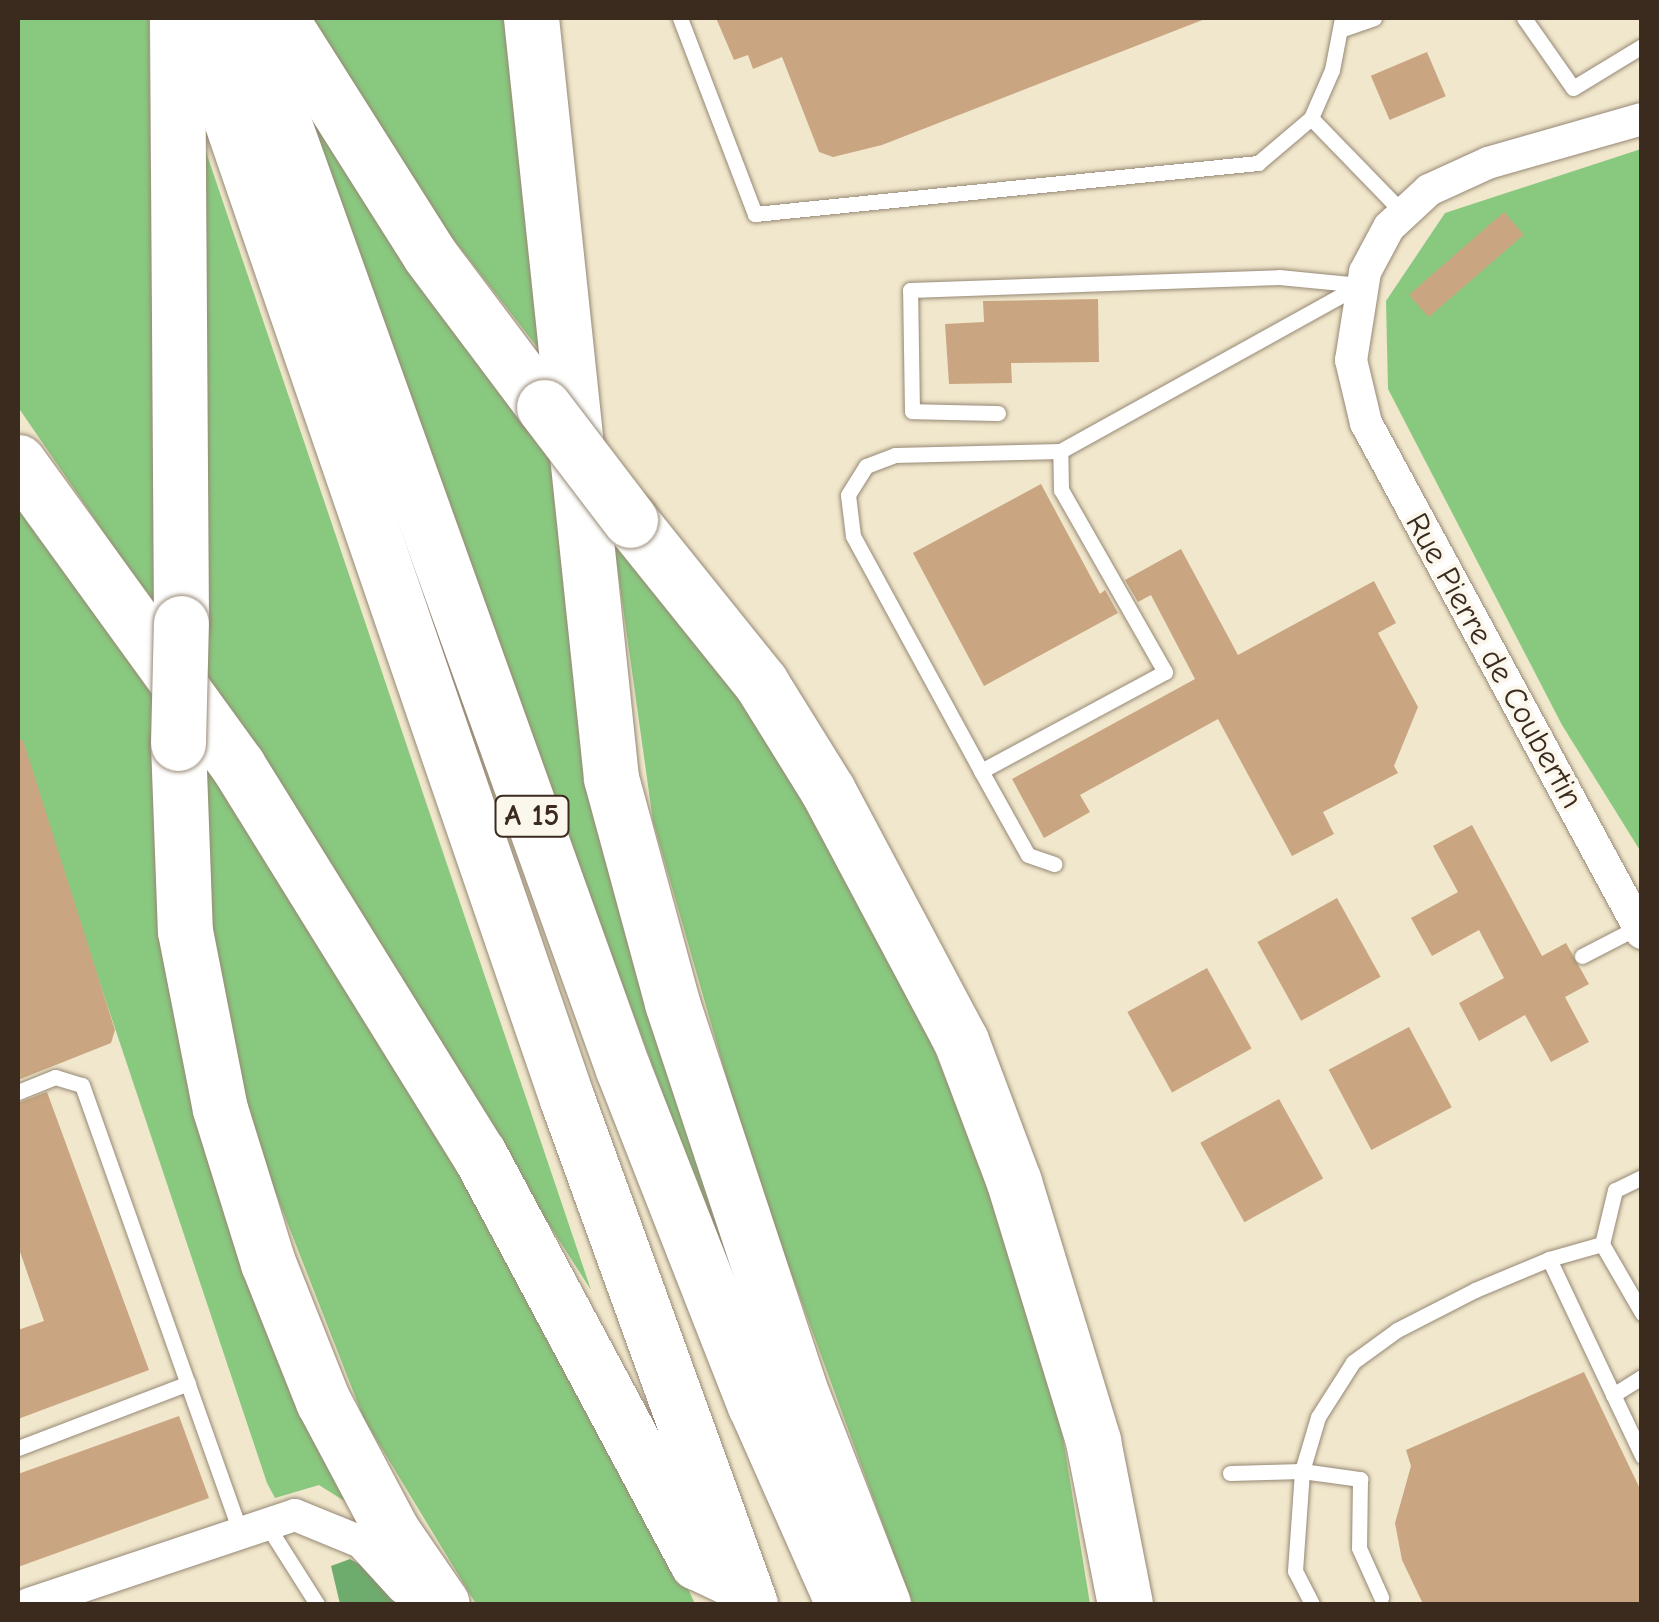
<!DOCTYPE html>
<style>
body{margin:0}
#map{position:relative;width:1659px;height:1622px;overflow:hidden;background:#f1e7cc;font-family:"Comic Neue",sans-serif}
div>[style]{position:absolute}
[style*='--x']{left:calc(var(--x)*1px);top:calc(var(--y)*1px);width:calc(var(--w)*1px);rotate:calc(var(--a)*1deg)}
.green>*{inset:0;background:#89c87f}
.forest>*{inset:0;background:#6eac6e}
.building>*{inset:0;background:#c9a681;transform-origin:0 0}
.roads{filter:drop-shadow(0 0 2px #968875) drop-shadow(0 0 2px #968875)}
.lane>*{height:15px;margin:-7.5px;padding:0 7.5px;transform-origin:7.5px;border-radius:7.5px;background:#fff}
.street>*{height:32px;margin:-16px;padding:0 16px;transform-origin:16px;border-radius:16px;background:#fff}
.highway>*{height:55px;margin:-27.5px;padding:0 27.5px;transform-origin:27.5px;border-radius:27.5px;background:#fff}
.bridges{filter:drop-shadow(0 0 2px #968875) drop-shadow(0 0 2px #968875)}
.highway-bridge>*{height:55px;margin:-27.5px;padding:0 27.5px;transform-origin:27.5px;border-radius:27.5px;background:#fff}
span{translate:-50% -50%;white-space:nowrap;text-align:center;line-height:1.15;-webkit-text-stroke:8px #fbf7ec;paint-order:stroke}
.shield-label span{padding:2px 8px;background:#fbf7ec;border:2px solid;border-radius:8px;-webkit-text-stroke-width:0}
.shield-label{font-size:30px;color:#3b2a1e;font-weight:700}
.street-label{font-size:32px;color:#3b2a1e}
.frame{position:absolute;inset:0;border:20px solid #3b2a1e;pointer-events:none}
</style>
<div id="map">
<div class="green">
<div style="clip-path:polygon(18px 18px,149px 18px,155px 607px,18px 407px)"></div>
<div style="clip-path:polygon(296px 18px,517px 18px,559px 375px,370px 132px)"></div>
<div style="clip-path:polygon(271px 33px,561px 467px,599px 772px,732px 1281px)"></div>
<div style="clip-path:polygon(201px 137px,591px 1290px,203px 685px)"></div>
<div style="clip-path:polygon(1641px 149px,1641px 852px,1562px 725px,1388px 389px,1386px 301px,1445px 213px)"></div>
<div style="clip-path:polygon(18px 485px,156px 683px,157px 785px,346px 1502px,319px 1485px,275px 1498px,267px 1483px,18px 738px)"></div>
<div style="clip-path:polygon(612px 529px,738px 687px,867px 890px,1011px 1234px,1063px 1438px,1090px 1604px,913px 1604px,910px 1599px,751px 1163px,653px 821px)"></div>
<div style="clip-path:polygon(200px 749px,344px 960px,637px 1477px,695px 1604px,476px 1604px,364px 1419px,241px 1104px,197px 884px)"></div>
</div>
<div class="forest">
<div style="clip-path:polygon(350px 1559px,366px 1568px,397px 1604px,340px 1604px,331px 1566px)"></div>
</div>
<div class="building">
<div style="clip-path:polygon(716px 18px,1204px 18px,1205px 19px,882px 145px,833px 157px,819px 152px,782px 57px,753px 69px,748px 55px,734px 60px)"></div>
<div style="left:1427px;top:52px;width:48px;height:61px;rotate:67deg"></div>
<div style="left:1504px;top:212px;width:30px;height:126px;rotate:49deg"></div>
<div style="clip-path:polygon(1098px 299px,1099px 362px,1011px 363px,1012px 383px,949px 384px,945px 324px,984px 322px,983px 301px)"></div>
<div style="clip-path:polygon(1041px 484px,1100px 594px,1105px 590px,1118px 613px,984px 686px,913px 553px)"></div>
<div style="clip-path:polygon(1181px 549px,1238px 655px,1374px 581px,1396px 623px,1378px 633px,1418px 707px,1394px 766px,1398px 773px,1323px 812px,1334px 834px,1292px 856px,1218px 719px,1080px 795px,1090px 812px,1044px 838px,1012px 779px,1195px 679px,1151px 595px,1138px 602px,1125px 580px)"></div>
<div style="clip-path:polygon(18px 740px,23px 740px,115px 1030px,111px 1043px,18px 1080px)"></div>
<div style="clip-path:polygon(1472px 825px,1542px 956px,1566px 943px,1589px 984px,1565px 997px,1589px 1042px,1551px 1062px,1525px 1015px,1479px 1041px,1459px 1003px,1504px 978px,1479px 930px,1432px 956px,1411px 918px,1458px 892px,1433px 846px)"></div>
<div style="left:1337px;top:898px;width:90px;height:91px;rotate:61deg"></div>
<div style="left:1207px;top:968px;width:92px;height:91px;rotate:61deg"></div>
<div style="left:1409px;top:1027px;width:91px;height:91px;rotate:62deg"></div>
<div style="clip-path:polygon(47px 1092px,149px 1370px,18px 1419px,18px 1330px,44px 1321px,18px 1246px,18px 1103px)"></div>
<div style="left:1279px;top:1099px;width:91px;height:90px;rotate:61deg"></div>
<div style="clip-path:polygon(1584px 1372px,1642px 1493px,1642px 1604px,1423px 1604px,1402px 1560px,1395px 1523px,1411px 1466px,1406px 1450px)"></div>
<div style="clip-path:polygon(179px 1416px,209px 1498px,18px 1567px,18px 1474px)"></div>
</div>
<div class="roads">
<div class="lane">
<div style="--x:680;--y:18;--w:210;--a:69.1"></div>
<div style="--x:755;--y:214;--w:506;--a:-5.79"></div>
<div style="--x:1258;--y:163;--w:70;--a:-40.3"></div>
<div style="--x:1311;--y:118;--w:131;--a:45.9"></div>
<div style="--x:1524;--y:18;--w:85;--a:55"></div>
<div style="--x:1573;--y:88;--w:81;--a:-31.3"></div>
<div style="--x:1340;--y:30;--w:36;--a:-19"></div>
<div style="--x:1311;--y:118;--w:52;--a:-66.4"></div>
<div style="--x:1332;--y:70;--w:53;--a:-79.1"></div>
<div style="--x:998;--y:413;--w:86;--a:-178.7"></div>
<div style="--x:912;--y:411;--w:121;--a:-90.9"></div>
<div style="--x:910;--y:290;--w:369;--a:-2"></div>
<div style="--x:1279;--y:277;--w:81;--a:5.6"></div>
<div style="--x:1360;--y:285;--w:343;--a:151"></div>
<div style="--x:1060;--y:451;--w:165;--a:178.6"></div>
<div style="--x:895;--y:455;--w:31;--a:159"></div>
<div style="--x:866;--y:466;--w:34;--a:122"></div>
<div style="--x:848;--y:495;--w:41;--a:83"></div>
<div style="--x:853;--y:536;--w:268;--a:61.4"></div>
<div style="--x:981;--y:771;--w:209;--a:-28.3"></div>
<div style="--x:1165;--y:672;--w:210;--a:-119.7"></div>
<div style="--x:1061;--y:490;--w:39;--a:-91"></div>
<div style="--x:981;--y:771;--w:96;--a:60.8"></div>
<div style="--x:1028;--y:855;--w:28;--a:19"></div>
<div style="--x:1582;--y:956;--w:63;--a:-27.4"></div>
<div style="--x:18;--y:1092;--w:40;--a:-22"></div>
<div style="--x:55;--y:1077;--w:28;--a:17"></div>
<div style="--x:82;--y:1085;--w:473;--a:70.5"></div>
<div style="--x:1642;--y:1177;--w:30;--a:154"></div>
<div style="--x:1615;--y:1190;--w:56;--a:103.5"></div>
<div style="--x:1602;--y:1244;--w:80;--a:59.9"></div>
<div style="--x:1549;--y:1259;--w:55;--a:-15.8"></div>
<div style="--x:1613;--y:1395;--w:34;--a:-32"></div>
<div style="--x:18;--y:1448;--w:182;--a:-20.9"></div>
<div style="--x:1230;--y:1473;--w:72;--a:-1.6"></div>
<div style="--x:1302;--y:1471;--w:59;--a:7.9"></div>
<div style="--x:1360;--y:1479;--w:69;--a:90.8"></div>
<div style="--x:1359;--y:1548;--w:54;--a:65.8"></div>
<div style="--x:265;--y:1522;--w:97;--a:57.6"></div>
<div style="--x:1312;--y:1604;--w:37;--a:-117"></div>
<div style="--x:1295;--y:1571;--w:100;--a:-86"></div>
<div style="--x:1302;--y:1471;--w:56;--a:-73.5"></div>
<div style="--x:1318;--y:1417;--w:65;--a:-57.5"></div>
<div style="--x:1353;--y:1362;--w:54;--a:-36"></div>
<div style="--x:1397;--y:1330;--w:88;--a:-27.1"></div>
<div style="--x:1475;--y:1290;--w:80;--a:-22.7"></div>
<div style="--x:1549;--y:1259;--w:218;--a:64.7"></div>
</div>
<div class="street">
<div style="--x:1642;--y:119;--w:160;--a:164.1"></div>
<div style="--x:1488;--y:163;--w:65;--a:155.4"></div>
<div style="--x:1429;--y:190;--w:54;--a:137.2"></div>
<div style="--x:1389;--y:227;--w:51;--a:118.1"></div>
<div style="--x:1365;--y:272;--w:89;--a:99"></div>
<div style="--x:1351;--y:360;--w:65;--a:76.6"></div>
<div style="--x:1366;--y:423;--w:580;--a:61.58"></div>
<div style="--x:29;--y:1604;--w:280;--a:-18.5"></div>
<div style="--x:295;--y:1515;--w:71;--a:22.2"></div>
<div style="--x:361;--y:1542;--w:62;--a:47.6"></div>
</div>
<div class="highway">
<div style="--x:177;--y:18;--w:605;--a:89.62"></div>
<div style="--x:196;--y:18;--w:1143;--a:71.06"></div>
<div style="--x:567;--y:1099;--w:537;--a:70.08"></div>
<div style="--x:246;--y:18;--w:1117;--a:70.27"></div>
<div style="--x:623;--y:1069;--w:361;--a:68.6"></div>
<div style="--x:755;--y:1405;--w:218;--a:66.1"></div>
<div style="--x:280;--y:18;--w:279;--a:57.7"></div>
<div style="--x:429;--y:254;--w:191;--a:53.1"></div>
<div style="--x:531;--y:18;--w:764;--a:83.99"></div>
<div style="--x:611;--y:778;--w:233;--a:74.8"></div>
<div style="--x:672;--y:1003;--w:402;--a:71.7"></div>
<div style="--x:798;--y:1385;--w:235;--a:68.8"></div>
<div style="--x:18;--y:462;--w:375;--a:54.1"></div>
<div style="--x:238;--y:766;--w:457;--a:58.2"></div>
<div style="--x:479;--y:1154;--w:463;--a:61.9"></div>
<div style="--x:697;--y:1562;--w:44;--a:25.4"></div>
<div style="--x:630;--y:520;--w:209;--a:51.2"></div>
<div style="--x:761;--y:683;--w:127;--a:58.2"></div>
<div style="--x:828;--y:791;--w:283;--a:62"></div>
<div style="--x:961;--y:1041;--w:151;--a:69.4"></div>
<div style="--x:1014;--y:1182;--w:271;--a:73"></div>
<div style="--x:1093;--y:1441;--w:166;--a:78.9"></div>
<div style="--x:178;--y:743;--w:188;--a:87.9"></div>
<div style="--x:185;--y:931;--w:181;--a:78.9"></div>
<div style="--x:220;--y:1109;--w:161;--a:72.7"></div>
<div style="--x:268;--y:1263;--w:149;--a:68.3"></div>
<div style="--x:323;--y:1401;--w:147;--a:62"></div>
<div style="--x:392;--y:1531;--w:88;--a:55.6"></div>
</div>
</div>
<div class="bridges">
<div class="highway-bridge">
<div style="--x:544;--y:407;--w:142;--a:52.7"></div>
<div style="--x:178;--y:743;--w:120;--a:-88.6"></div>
</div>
</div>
<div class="shield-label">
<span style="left:532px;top:816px">A 15</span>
</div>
<div class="street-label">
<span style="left:1494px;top:661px;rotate:61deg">Rue Pierre de Coubertin</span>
</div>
<div class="frame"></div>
</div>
